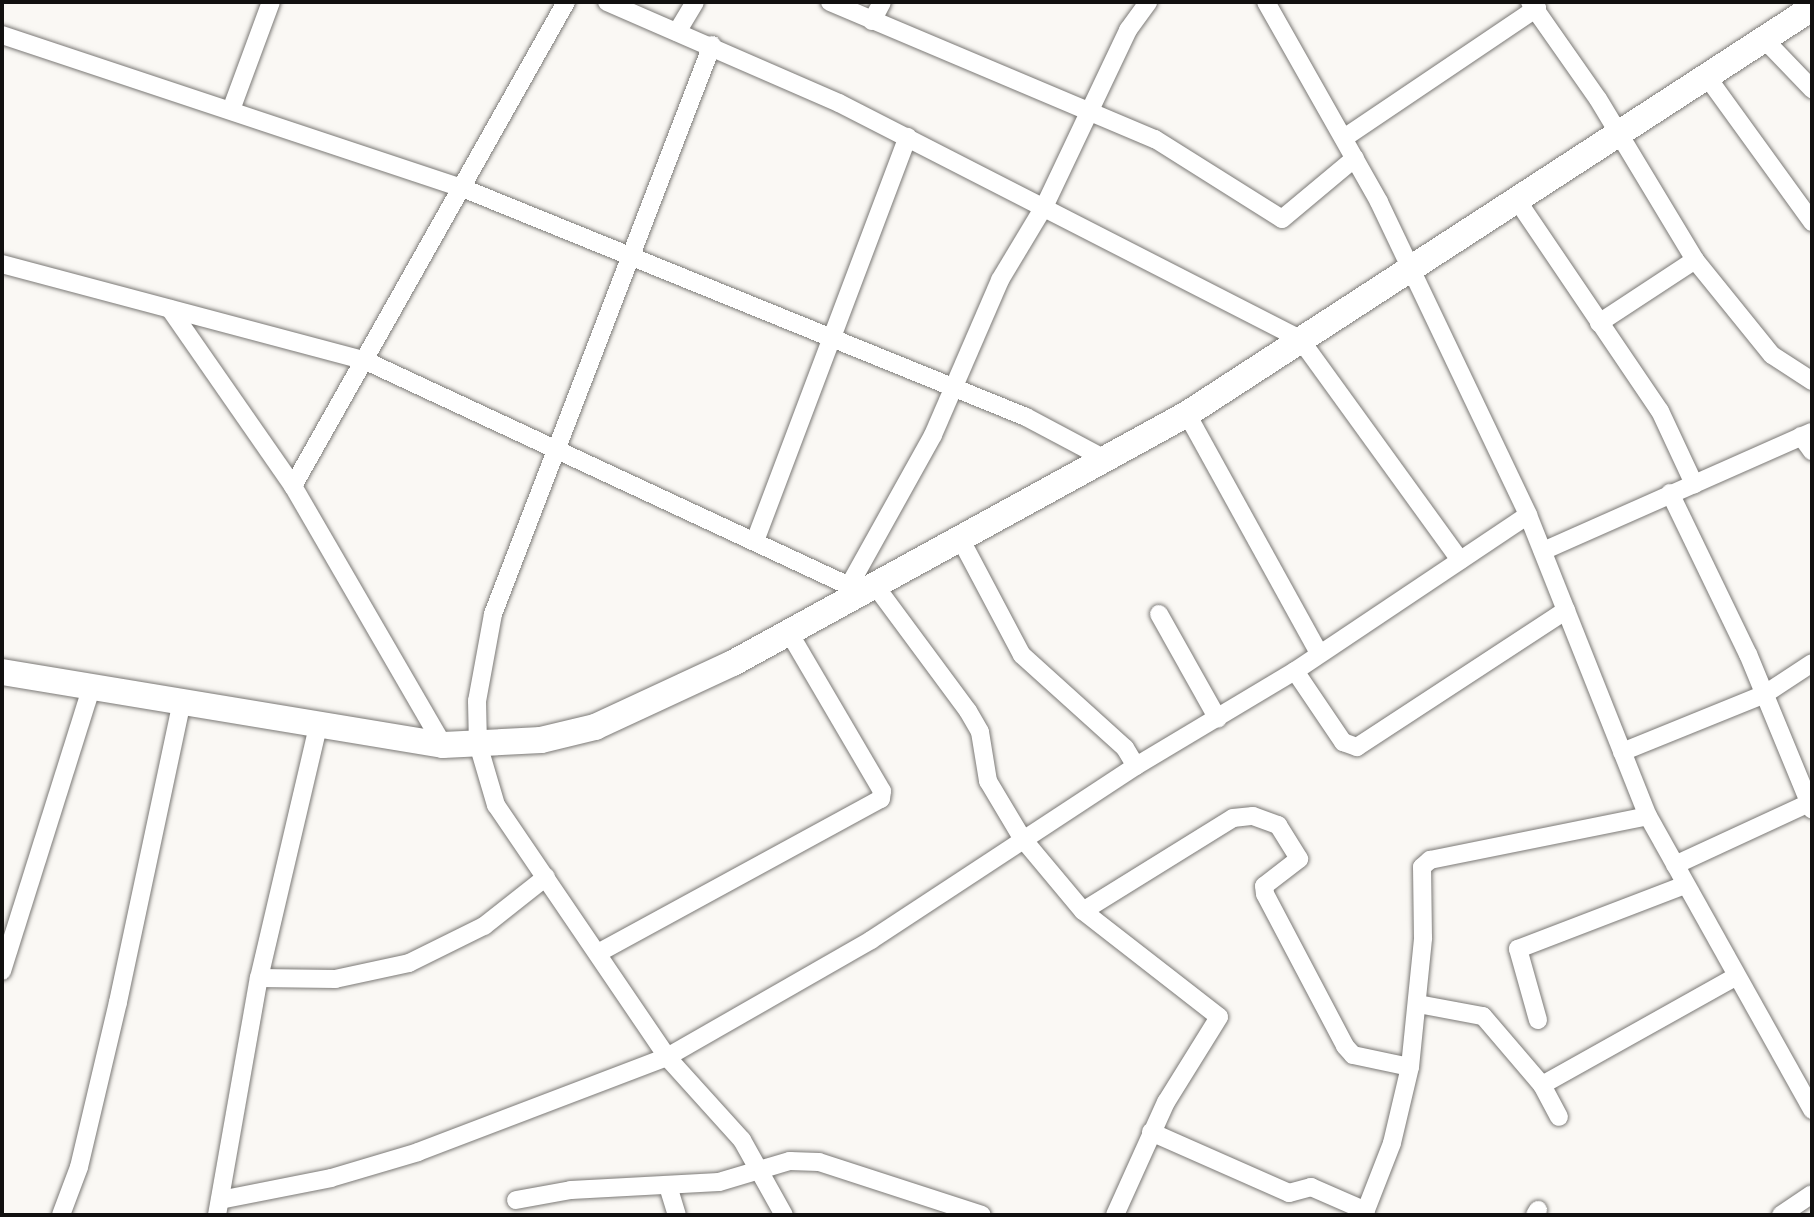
<!DOCTYPE html>
<style>
body{margin:0}
#map{position:relative;width:1814px;height:1217px;overflow:hidden;background:#faf8f4;font-family:Inter,sans-serif}
div>[style]{position:absolute}
[style*='--x']{left:calc(var(--x)*1px);top:calc(var(--y)*1px);width:calc(var(--w)*1px);rotate:calc(var(--a)*1deg)}
.roads{filter:drop-shadow(0 0 2px #7b7976) drop-shadow(0 0 2px #7b7976)}
.street>*{height:18px;margin:-9px;padding:0 9px;transform-origin:9px;border-radius:9px;background:#fff}
.secondary>*{height:26px;margin:-13px;padding:0 13px;transform-origin:13px;border-radius:13px;background:#fff}
span{translate:-50% -50%;white-space:nowrap;text-align:center;line-height:1.15;-webkit-text-stroke:5px #fff;paint-order:stroke}
.frame{position:absolute;inset:0;border:4px solid #11100f;pointer-events:none}
</style>
<div id="map">
<div class="roads">
<div class="street">
<div style="--x:607;--y:2;--w:253;--a:23.5"></div>
<div style="--x:839;--y:103;--w:518;--a:27.11"></div>
<div style="--x:1300;--y:339;--w:273;--a:54.1"></div>
<div style="--x:830;--y:2;--w:353;--a:22.9"></div>
<div style="--x:1155;--y:139;--w:150;--a:32.2"></div>
<div style="--x:1282;--y:219;--w:95;--a:-39.9"></div>
<div style="--x:1266;--y:2;--w:230;--a:60.5"></div>
<div style="--x:1379;--y:202;--w:347;--a:64.5"></div>
<div style="--x:1528;--y:515;--w:324;--a:68.3"></div>
<div style="--x:1648;--y:816;--w:337;--a:60.8"></div>
<div style="--x:1530;--y:2;--w:118;--a:55"></div>
<div style="--x:1598;--y:99;--w:188;--a:58.9"></div>
<div style="--x:1695;--y:260;--w:122;--a:51"></div>
<div style="--x:1772;--y:355;--w:48;--a:33"></div>
<div style="--x:872;--y:21;--w:21;--a:-62"></div>
<div style="--x:677;--y:32;--w:35;--a:-59"></div>
<div style="--x:2;--y:35;--w:483;--a:18.4"></div>
<div style="--x:460;--y:187;--w:611;--a:22.11"></div>
<div style="--x:1026;--y:417;--w:92;--a:28"></div>
<div style="--x:1763;--y:38;--w:71;--a:46.1"></div>
<div style="--x:712;--y:45;--w:610;--a:111.05"></div>
<div style="--x:493;--y:614;--w:88;--a:100.4"></div>
<div style="--x:477;--y:701;--w:43;--a:88.7"></div>
<div style="--x:478;--y:744;--w:64;--a:73.6"></div>
<div style="--x:496;--y:805;--w:305;--a:55.8"></div>
<div style="--x:667;--y:1057;--w:112;--a:47.9"></div>
<div style="--x:742;--y:1140;--w:86;--a:60.8"></div>
<div style="--x:1705;--y:74;--w:183;--a:54.1"></div>
<div style="--x:231;--y:110;--w:115;--a:-69.7"></div>
<div style="--x:1344;--y:138;--w:233;--a:-34"></div>
<div style="--x:1519;--y:203;--w:251;--a:55.9"></div>
<div style="--x:1660;--y:411;--w:81;--a:65"></div>
<div style="--x:2;--y:264;--w:377;--a:14.9"></div>
<div style="--x:366;--y:361;--w:545;--a:24.97"></div>
<div style="--x:170;--y:309;--w:216;--a:55.2"></div>
<div style="--x:293;--y:486;--w:299;--a:59.9"></div>
<div style="--x:1599;--y:323;--w:115;--a:-33.3"></div>
<div style="--x:1187;--y:414;--w:273;--a:61.1"></div>
<div style="--x:1801;--y:436;--w:19;--a:54"></div>
<div style="--x:293;--y:486;--w:556;--a:-60.57"></div>
<div style="--x:1670;--y:493;--w:179;--a:64.2"></div>
<div style="--x:1748;--y:654;--w:168;--a:67.6"></div>
<div style="--x:961;--y:540;--w:130;--a:62.1"></div>
<div style="--x:1022;--y:655;--w:139;--a:42.1"></div>
<div style="--x:1125;--y:748;--w:21;--a:59"></div>
<div style="--x:755;--y:541;--w:432;--a:-69.3"></div>
<div style="--x:1543;--y:551;--w:294;--a:-23.9"></div>
<div style="--x:874;--y:584;--w:158;--a:53.5"></div>
<div style="--x:968;--y:711;--w:24;--a:60"></div>
<div style="--x:980;--y:732;--w:50;--a:80.7"></div>
<div style="--x:988;--y:781;--w:66;--a:59.2"></div>
<div style="--x:1022;--y:838;--w:95;--a:50.1"></div>
<div style="--x:1083;--y:911;--w:172;--a:37.9"></div>
<div style="--x:1219;--y:1017;--w:100;--a:121.9"></div>
<div style="--x:1166;--y:1102;--w:124;--a:114.3"></div>
<div style="--x:849;--y:586;--w:173;--a:-60.9"></div>
<div style="--x:933;--y:435;--w:169;--a:-66.6"></div>
<div style="--x:1000;--y:280;--w:87;--a:-59"></div>
<div style="--x:1045;--y:205;--w:194;--a:-64.6"></div>
<div style="--x:1128;--y:30;--w:34;--a:-54"></div>
<div style="--x:1159;--y:614;--w:120;--a:60.7"></div>
<div style="--x:1295;--y:671;--w:86;--a:55.9"></div>
<div style="--x:1343;--y:742;--w:15;--a:20"></div>
<div style="--x:1357;--y:747;--w:250;--a:-33.2"></div>
<div style="--x:1622;--y:752;--w:154;--a:-22.1"></div>
<div style="--x:1765;--y:694;--w:56;--a:-33.4"></div>
<div style="--x:1675;--y:865;--w:148;--a:-24.8"></div>
<div style="--x:1083;--y:911;--w:176;--a:-31.8"></div>
<div style="--x:1233;--y:818;--w:20;--a:-6"></div>
<div style="--x:1253;--y:816;--w:27;--a:20"></div>
<div style="--x:1278;--y:825;--w:40;--a:58"></div>
<div style="--x:1299;--y:859;--w:44;--a:142.4"></div>
<div style="--x:1264;--y:886;--w:8;--a:83"></div>
<div style="--x:1265;--y:894;--w:172;--a:62.2"></div>
<div style="--x:1345;--y:1046;--w:12;--a:48"></div>
<div style="--x:1353;--y:1055;--w:58;--a:11.9"></div>
<div style="--x:598;--y:953;--w:322;--a:-28.6"></div>
<div style="--x:881;--y:799;--w:8;--a:-83"></div>
<div style="--x:882;--y:791;--w:186;--a:-120.4"></div>
<div style="--x:2;--y:971;--w:296;--a:-72.5"></div>
<div style="--x:259;--y:978;--w:76;--a:0.8"></div>
<div style="--x:335;--y:979;--w:76;--a:-12.2"></div>
<div style="--x:409;--y:963;--w:84;--a:-26.3"></div>
<div style="--x:484;--y:926;--w:79;--a:-38.3"></div>
<div style="--x:1418;--y:1004;--w:66;--a:10.5"></div>
<div style="--x:1483;--y:1016;--w:91;--a:49.5"></div>
<div style="--x:1542;--y:1085;--w:36;--a:62"></div>
<div style="--x:1538;--y:1020;--w:74;--a:-105.7"></div>
<div style="--x:1518;--y:949;--w:179;--a:-21"></div>
<div style="--x:1542;--y:1085;--w:223;--a:-29.2"></div>
<div style="--x:1151;--y:1132;--w:151;--a:23.8"></div>
<div style="--x:1289;--y:1193;--w:23;--a:-15"></div>
<div style="--x:1311;--y:1187;--w:60;--a:23.6"></div>
<div style="--x:668;--y:1186;--w:30;--a:73"></div>
<div style="--x:220;--y:1200;--w:113;--a:-11.2"></div>
<div style="--x:331;--y:1178;--w:91;--a:-16.6"></div>
<div style="--x:418;--y:1152;--w:267;--a:-20.9"></div>
<div style="--x:667;--y:1057;--w:235;--a:-29.8"></div>
<div style="--x:871;--y:940;--w:317;--a:-33.3"></div>
<div style="--x:1136;--y:766;--w:185;--a:-30.9"></div>
<div style="--x:1295;--y:671;--w:280;--a:-33.8"></div>
<div style="--x:516;--y:1200;--w:56;--a:-10.3"></div>
<div style="--x:571;--y:1190;--w:148;--a:-3.1"></div>
<div style="--x:719;--y:1182;--w:74;--a:-16.5"></div>
<div style="--x:790;--y:1161;--w:29;--a:2"></div>
<div style="--x:819;--y:1162;--w:171;--a:18"></div>
<div style="--x:61;--y:1215;--w:51;--a:-69.4"></div>
<div style="--x:79;--y:1167;--w:170;--a:-76.7"></div>
<div style="--x:118;--y:1002;--w:304;--a:-78"></div>
<div style="--x:217;--y:1215;--w:241;--a:-80"></div>
<div style="--x:259;--y:978;--w:259;--a:-76.8"></div>
<div style="--x:1364;--y:1215;--w:77;--a:-68.7"></div>
<div style="--x:1392;--y:1143;--w:78;--a:-76.7"></div>
<div style="--x:1410;--y:1067;--w:130;--a:-84.2"></div>
<div style="--x:1423;--y:938;--w:71;--a:-90.8"></div>
<div style="--x:1422;--y:867;--w:11;--a:-41"></div>
<div style="--x:1430;--y:860;--w:222;--a:-11.4"></div>
<div style="--x:1535;--y:1215;--w:6;--a:-59"></div>
<div style="--x:1781;--y:1215;--w:37;--a:-34"></div>
</div>
<div class="secondary">
<div style="--x:2;--y:672;--w:447;--a:9.4"></div>
<div style="--x:443;--y:745;--w:98;--a:-2.9"></div>
<div style="--x:541;--y:740;--w:56;--a:-13.5"></div>
<div style="--x:595;--y:727;--w:152;--a:-24.9"></div>
<div style="--x:733;--y:663;--w:518;--a:-28.74"></div>
<div style="--x:1187;--y:414;--w:745;--a:-33.01"></div>
</div>
</div>
<div class="frame"></div>
</div>
